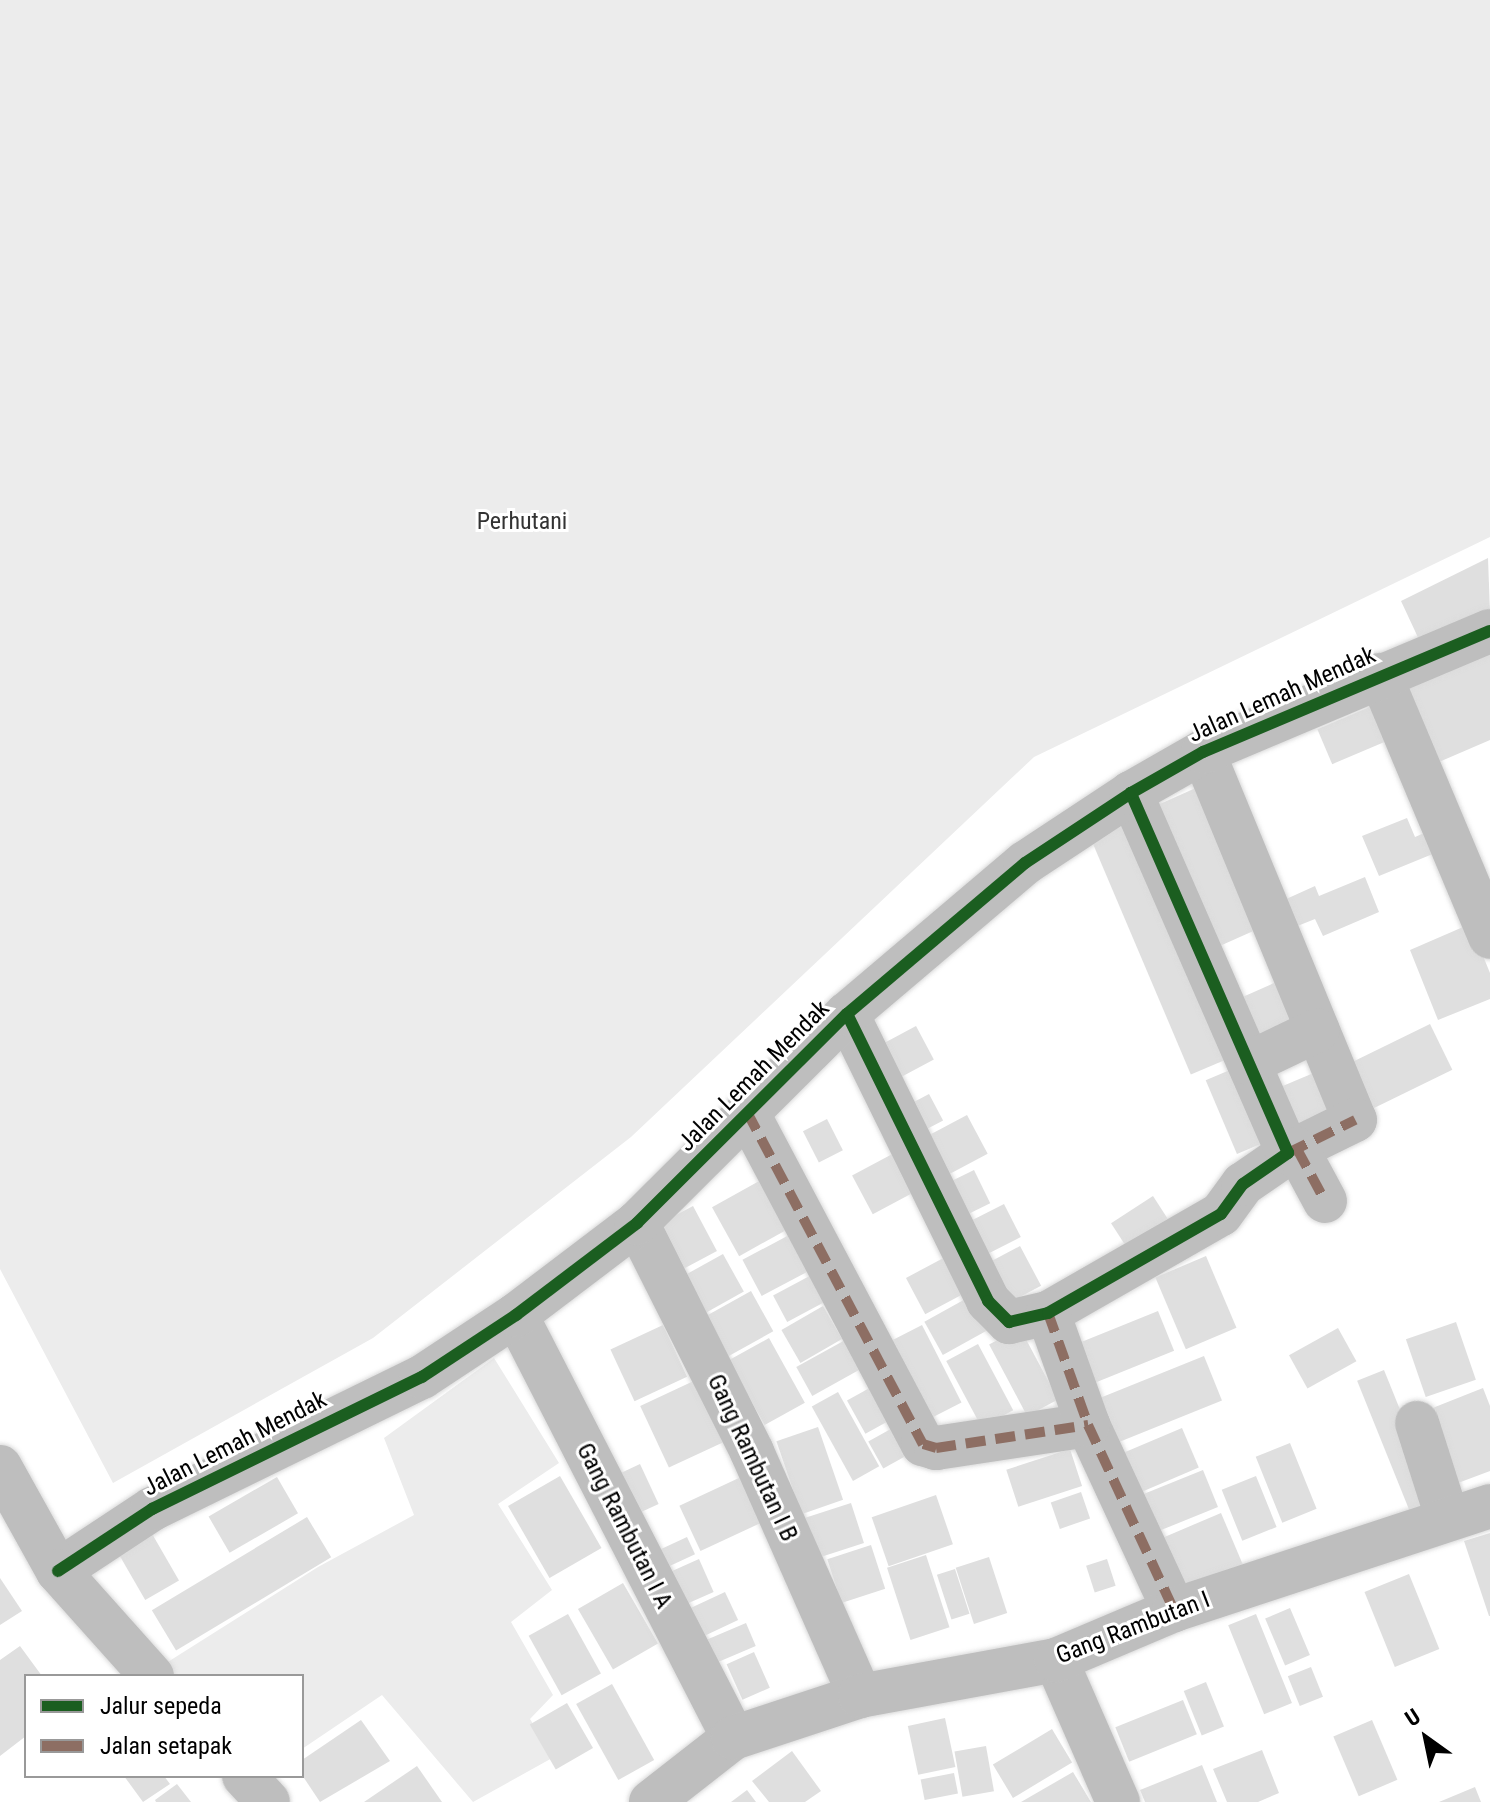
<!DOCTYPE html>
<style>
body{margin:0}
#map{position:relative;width:1490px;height:1802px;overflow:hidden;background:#fff;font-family:"Roboto Condensed",sans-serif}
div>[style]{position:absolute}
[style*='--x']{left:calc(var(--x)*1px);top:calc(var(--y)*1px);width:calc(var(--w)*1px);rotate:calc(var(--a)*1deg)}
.green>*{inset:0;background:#ececec}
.building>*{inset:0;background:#dfdfdf;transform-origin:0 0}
.roads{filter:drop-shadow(0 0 2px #dbdbdb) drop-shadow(0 0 2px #dbdbdb)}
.minor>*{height:44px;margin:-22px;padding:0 22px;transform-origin:22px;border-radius:22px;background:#bebebe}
.major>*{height:44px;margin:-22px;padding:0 22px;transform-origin:22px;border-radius:22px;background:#bebebe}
.quiet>*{height:10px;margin-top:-5px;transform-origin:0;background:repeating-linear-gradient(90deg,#8d6e63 0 20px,transparent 0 30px)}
.cycleway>*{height:12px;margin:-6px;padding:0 6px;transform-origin:6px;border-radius:6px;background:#1b5e20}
span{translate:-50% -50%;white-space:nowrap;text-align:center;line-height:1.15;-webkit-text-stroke:6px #fff;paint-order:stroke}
.park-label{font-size:24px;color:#333}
.street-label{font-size:24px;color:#000}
.legend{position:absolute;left:24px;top:1674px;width:280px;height:104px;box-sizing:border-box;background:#fff;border:2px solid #999;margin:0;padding:10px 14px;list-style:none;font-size:24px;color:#000}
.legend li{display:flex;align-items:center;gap:16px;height:40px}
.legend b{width:40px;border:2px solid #999}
.north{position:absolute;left:1386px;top:1698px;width:80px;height:80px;-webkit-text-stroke:6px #fff;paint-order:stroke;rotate:327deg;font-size:22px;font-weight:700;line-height:32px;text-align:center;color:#000}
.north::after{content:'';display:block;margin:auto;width:28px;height:36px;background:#000;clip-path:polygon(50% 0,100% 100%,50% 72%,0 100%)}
</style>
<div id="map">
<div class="green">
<div style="clip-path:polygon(0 0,1490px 0,1490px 537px,1034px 757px,631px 1137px,373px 1338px,113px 1483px,0 1269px)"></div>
<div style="clip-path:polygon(494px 1358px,559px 1463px,498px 1504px,552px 1590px,511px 1622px,553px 1695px,530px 1719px,554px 1757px,473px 1802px,382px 1695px,302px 1749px,302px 1676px,173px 1676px,163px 1665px,318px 1567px,414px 1515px,384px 1438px)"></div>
</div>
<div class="building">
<div style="clip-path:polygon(1488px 558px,1490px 613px,1422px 646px,1401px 601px)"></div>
<div style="clip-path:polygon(1490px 653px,1490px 740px,1432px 765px,1401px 692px)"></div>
<div style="left:1379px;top:703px;width:38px;height:67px;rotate:67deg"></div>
<div style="left:1198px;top:787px;width:154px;height:54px;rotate:66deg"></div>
<div style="clip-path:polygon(1407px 818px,1415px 837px,1431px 830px,1440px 851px,1379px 876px,1362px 836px)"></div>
<div style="left:1135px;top:820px;width:256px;height:48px;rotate:67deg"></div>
<div style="clip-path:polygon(1365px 877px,1379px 912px,1323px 936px,1315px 919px,1295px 927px,1284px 900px,1315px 886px,1319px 896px)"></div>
<div style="clip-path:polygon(1470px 924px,1490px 973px,1490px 999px,1438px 1020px,1410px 950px)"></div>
<div style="left:1283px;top:979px;width:45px;height:54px;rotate:66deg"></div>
<div style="left:1430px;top:1024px;width:51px;height:95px;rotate:64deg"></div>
<div style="left:916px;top:1026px;width:38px;height:45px;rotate:62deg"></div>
<div style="left:1237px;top:1067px;width:80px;height:34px;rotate:67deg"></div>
<div style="left:1323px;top:1069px;width:56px;height:54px;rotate:67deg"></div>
<div style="left:929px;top:1094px;width:30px;height:30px;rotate:62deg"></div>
<div style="left:967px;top:1115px;width:44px;height:57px;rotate:62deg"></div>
<div style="left:827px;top:1119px;width:35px;height:27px;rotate:63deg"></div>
<div style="left:898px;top:1151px;width:44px;height:52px;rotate:62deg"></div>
<div style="left:974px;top:1170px;width:37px;height:42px;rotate:64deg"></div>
<div style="left:761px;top:1180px;width:56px;height:56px;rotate:61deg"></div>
<div style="left:1153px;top:1196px;width:27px;height:50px;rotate:57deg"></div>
<div style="left:1004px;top:1204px;width:37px;height:53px;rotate:63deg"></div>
<div style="left:693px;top:1206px;width:51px;height:43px;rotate:62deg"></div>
<div style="left:791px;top:1234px;width:41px;height:55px;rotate:62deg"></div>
<div style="left:1020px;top:1246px;width:45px;height:38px;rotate:62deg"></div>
<div style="left:723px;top:1254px;width:43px;height:48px;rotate:61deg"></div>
<div style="left:951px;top:1254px;width:41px;height:51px;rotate:62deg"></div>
<div style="left:1206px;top:1256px;width:78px;height:55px;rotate:67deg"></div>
<div style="left:819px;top:1271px;width:30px;height:52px;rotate:62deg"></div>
<div style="left:751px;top:1291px;width:46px;height:56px;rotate:61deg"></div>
<div style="left:969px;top:1297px;width:38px;height:51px;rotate:61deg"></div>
<div style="left:823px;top:1306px;width:38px;height:48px;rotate:60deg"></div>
<div style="left:1158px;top:1311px;width:43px;height:86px;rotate:68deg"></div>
<div style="left:1456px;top:1322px;width:61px;height:53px;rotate:71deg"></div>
<div style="left:663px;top:1325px;width:57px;height:58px;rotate:65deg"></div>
<div style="left:922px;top:1325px;width:87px;height:46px;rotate:63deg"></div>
<div style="left:1020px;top:1328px;width:81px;height:35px;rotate:62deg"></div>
<div style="left:1338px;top:1328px;width:38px;height:56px;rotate:61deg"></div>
<div style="left:769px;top:1338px;width:74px;height:46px;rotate:61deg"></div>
<div style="left:847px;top:1339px;width:33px;height:58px;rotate:61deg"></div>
<div style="left:978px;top:1344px;width:75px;height:36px;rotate:62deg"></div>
<div style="left:1204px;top:1356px;width:48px;height:121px;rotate:68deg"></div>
<div style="left:1384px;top:1370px;width:144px;height:29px;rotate:68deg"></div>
<div style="left:700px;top:1378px;width:68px;height:66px;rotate:65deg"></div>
<div style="left:875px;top:1385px;width:38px;height:32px;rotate:61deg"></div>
<div style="clip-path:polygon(1483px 1388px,1490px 1406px,1490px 1471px,1458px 1483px,1430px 1409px)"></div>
<div style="left:838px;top:1392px;width:85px;height:30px;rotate:61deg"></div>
<div style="left:898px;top:1425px;width:31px;height:34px;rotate:61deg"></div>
<div style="left:818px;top:1427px;width:77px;height:44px;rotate:71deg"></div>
<div style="left:1182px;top:1428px;width:43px;height:77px;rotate:67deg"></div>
<div style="left:1290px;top:1443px;width:71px;height:37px;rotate:68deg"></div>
<div style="left:1070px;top:1449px;width:39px;height:67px;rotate:72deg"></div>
<div style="left:640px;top:1464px;width:44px;height:27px;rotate:65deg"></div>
<div style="left:1203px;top:1470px;width:40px;height:74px;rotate:68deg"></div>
<div style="left:560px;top:1476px;width:83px;height:60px;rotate:60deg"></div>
<div style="left:1256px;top:1476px;width:55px;height:37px;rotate:68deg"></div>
<div style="left:277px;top:1477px;width:42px;height:79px;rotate:60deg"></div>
<div style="left:741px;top:1477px;width:50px;height:68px;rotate:65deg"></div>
<div style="left:1081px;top:1492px;width:28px;height:32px;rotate:71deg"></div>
<div style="left:936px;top:1495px;width:52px;height:68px;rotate:71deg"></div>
<div style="left:851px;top:1503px;width:42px;height:52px;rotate:72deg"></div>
<div style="left:1221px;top:1513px;width:58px;height:74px;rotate:67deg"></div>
<div style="left:307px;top:1517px;width:47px;height:181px;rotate:59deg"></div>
<div style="left:151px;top:1532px;width:56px;height:39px;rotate:60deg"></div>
<div style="clip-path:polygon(1490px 1533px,1490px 1616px,1489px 1616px,1464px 1541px)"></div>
<div style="left:687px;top:1537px;width:19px;height:38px;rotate:65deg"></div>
<div style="left:871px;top:1545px;width:46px;height:46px;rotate:72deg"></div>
<div style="left:926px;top:1555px;width:76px;height:41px;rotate:72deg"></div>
<div style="left:989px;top:1557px;width:59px;height:35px;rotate:72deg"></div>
<div style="left:699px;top:1559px;width:36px;height:41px;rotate:66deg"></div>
<div style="left:1107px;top:1559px;width:28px;height:22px;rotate:72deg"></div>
<div style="left:955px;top:1569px;width:47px;height:19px;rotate:72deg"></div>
<div style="left:1409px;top:1574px;width:81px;height:48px;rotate:68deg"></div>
<div style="clip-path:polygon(0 1578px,22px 1611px,0 1625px)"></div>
<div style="left:623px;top:1583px;width:70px;height:52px;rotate:60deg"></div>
<div style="left:725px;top:1592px;width:31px;height:48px;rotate:65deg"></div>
<div style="left:1290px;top:1608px;width:51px;height:27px;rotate:67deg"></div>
<div style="left:568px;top:1614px;width:68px;height:45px;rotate:61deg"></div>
<div style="left:1256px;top:1614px;width:96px;height:30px;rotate:68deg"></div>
<div style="left:746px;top:1623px;width:25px;height:53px;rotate:67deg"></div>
<div style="clip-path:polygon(20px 1646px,42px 1676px,26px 1676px,26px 1736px,0 1756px,0 1660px)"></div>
<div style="left:754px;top:1652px;width:39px;height:30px;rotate:66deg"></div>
<div style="left:1311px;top:1667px;width:32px;height:25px;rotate:68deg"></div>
<div style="left:1206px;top:1682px;width:48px;height:24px;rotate:68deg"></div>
<div style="left:612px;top:1684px;width:87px;height:41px;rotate:61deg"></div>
<div style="left:1183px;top:1700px;width:37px;height:73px;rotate:68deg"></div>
<div style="left:567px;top:1703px;width:52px;height:43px;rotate:60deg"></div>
<div style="left:945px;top:1718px;width:50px;height:38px;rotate:78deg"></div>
<div style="clip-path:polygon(361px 1720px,390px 1761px,320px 1802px,302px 1775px,302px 1760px)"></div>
<div style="left:1372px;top:1720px;width:65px;height:42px;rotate:67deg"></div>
<div style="left:1052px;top:1729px;width:39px;height:69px;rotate:59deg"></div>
<div style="left:986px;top:1746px;width:46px;height:32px;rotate:80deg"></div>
<div style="clip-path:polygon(1262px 1750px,1279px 1793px,1258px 1802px,1227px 1802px,1213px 1769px)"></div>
<div style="clip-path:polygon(792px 1751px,821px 1791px,805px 1802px,769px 1802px,752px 1781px)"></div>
<div style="clip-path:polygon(1202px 1765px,1217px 1802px,1145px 1802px,1140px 1790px)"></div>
<div style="clip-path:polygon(417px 1766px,442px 1802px,364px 1802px)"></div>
<div style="clip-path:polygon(1073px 1772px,1091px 1802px,1021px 1802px)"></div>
<div style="left:954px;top:1773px;width:21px;height:34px;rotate:79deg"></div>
<div style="clip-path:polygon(124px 1776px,164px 1776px,170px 1784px,143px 1802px)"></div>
<div style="clip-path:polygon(177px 1784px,191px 1802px,156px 1802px,155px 1800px)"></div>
<div style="clip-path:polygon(1475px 1787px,1481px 1802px,1439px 1802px)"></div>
<div style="clip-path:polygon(747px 1790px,756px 1802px,731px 1802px)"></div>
</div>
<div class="roads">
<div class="minor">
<div style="--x:1380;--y:675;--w:284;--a:67.2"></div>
<div style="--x:1203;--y:752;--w:398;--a:67.6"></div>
<div style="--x:1355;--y:1120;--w:75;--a:153.8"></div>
<div style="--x:847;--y:1014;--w:320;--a:63.8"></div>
<div style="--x:988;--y:1301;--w:30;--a:45"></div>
<div style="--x:1009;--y:1322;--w:40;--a:-13"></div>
<div style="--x:1048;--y:1313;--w:199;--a:-29.8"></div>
<div style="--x:1221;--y:1214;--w:37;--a:-54"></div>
<div style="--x:1243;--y:1184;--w:55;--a:-34.6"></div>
<div style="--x:1288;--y:1153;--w:393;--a:-113.6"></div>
<div style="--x:1249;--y:1063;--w:76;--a:-25.6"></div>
<div style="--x:747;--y:1112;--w:376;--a:62.1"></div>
<div style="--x:923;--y:1444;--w:14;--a:17"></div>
<div style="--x:936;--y:1448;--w:154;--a:-8.6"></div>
<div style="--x:1088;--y:1425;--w:204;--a:65.1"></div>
<div style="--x:1297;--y:1149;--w:59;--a:61.7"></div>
<div style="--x:637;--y:1223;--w:256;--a:63.3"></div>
<div style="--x:752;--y:1452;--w:267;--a:66.1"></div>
<div style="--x:1048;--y:1313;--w:119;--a:70.3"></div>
<div style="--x:516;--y:1315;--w:475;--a:62.8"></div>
<div style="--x:1417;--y:1423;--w:99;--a:72.3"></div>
<div style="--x:58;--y:1571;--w:113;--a:-33.4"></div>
<div style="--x:152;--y:1509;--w:301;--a:-26.1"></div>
<div style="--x:422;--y:1377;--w:113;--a:-33.4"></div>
<div style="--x:516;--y:1315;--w:152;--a:-37.2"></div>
<div style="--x:637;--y:1223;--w:296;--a:-44.9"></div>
<div style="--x:847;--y:1014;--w:233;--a:-40.3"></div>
<div style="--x:1025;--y:863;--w:127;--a:-33.4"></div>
<div style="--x:1131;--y:793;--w:83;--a:-29.7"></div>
<div style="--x:1203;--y:752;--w:311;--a:-22.9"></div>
<div style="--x:1056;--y:1660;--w:155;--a:66.4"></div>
<div style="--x:651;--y:1802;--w:104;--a:-38"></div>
<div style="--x:733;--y:1738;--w:134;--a:-18.3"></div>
<div style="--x:860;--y:1696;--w:199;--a:-10.4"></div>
<div style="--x:1056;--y:1660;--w:128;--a:-23"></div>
<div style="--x:1174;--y:1610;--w:333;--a:-18.2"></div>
</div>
<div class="major">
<div style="--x:0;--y:1467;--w:119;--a:60.9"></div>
<div style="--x:58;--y:1571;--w:141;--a:48.2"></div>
<div style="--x:244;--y:1776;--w:35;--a:47"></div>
</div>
</div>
<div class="quiet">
<div style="--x:747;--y:1112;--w:376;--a:62.1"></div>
<div style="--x:923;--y:1444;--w:14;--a:17"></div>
<div style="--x:936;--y:1448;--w:154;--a:-8.6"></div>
<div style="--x:1088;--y:1425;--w:204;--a:65.1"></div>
<div style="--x:1297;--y:1149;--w:59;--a:61.7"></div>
<div style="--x:1288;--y:1153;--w:75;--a:-26.2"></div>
<div style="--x:1048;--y:1313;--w:119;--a:70.3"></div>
</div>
<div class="cycleway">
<div style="--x:847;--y:1014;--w:320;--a:63.8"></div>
<div style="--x:988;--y:1301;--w:30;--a:45"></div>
<div style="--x:1009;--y:1322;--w:40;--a:-13"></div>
<div style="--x:1048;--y:1313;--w:199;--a:-29.8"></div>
<div style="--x:1221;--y:1214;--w:37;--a:-54"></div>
<div style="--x:1243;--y:1184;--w:55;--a:-34.6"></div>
<div style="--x:1288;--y:1153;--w:393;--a:-113.6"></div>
<div style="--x:58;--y:1571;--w:113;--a:-33.4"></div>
<div style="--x:152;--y:1509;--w:301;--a:-26.1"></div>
<div style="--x:422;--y:1377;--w:113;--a:-33.4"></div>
<div style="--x:516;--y:1315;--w:152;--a:-37.2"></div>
<div style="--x:637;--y:1223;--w:296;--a:-44.9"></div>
<div style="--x:847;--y:1014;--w:233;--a:-40.3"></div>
<div style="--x:1025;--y:863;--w:127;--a:-33.4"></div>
<div style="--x:1131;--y:793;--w:83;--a:-29.7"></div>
<div style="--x:1203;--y:752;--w:311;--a:-22.9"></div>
</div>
<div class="park-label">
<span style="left:522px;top:522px">Perhutani</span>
</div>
<div class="street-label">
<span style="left:1282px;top:695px;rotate:-24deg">Jalan Lemah Mendak</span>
<span style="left:754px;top:1076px;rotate:-45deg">Jalan Lemah Mendak</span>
<span style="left:235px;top:1444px;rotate:-27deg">Jalan Lemah Mendak</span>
<span style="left:752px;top:1458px;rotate:65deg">Gang Rambutan I B</span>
<span style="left:624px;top:1526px;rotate:63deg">Gang Rambutan I A</span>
<span style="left:1133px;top:1628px;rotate:-21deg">Gang Rambutan I</span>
</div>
<ul class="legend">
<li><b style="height:10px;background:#1b5e20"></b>Jalur sepeda</li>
<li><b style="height:10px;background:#8d6e63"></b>Jalan setapak</li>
</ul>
<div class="north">U</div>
</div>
